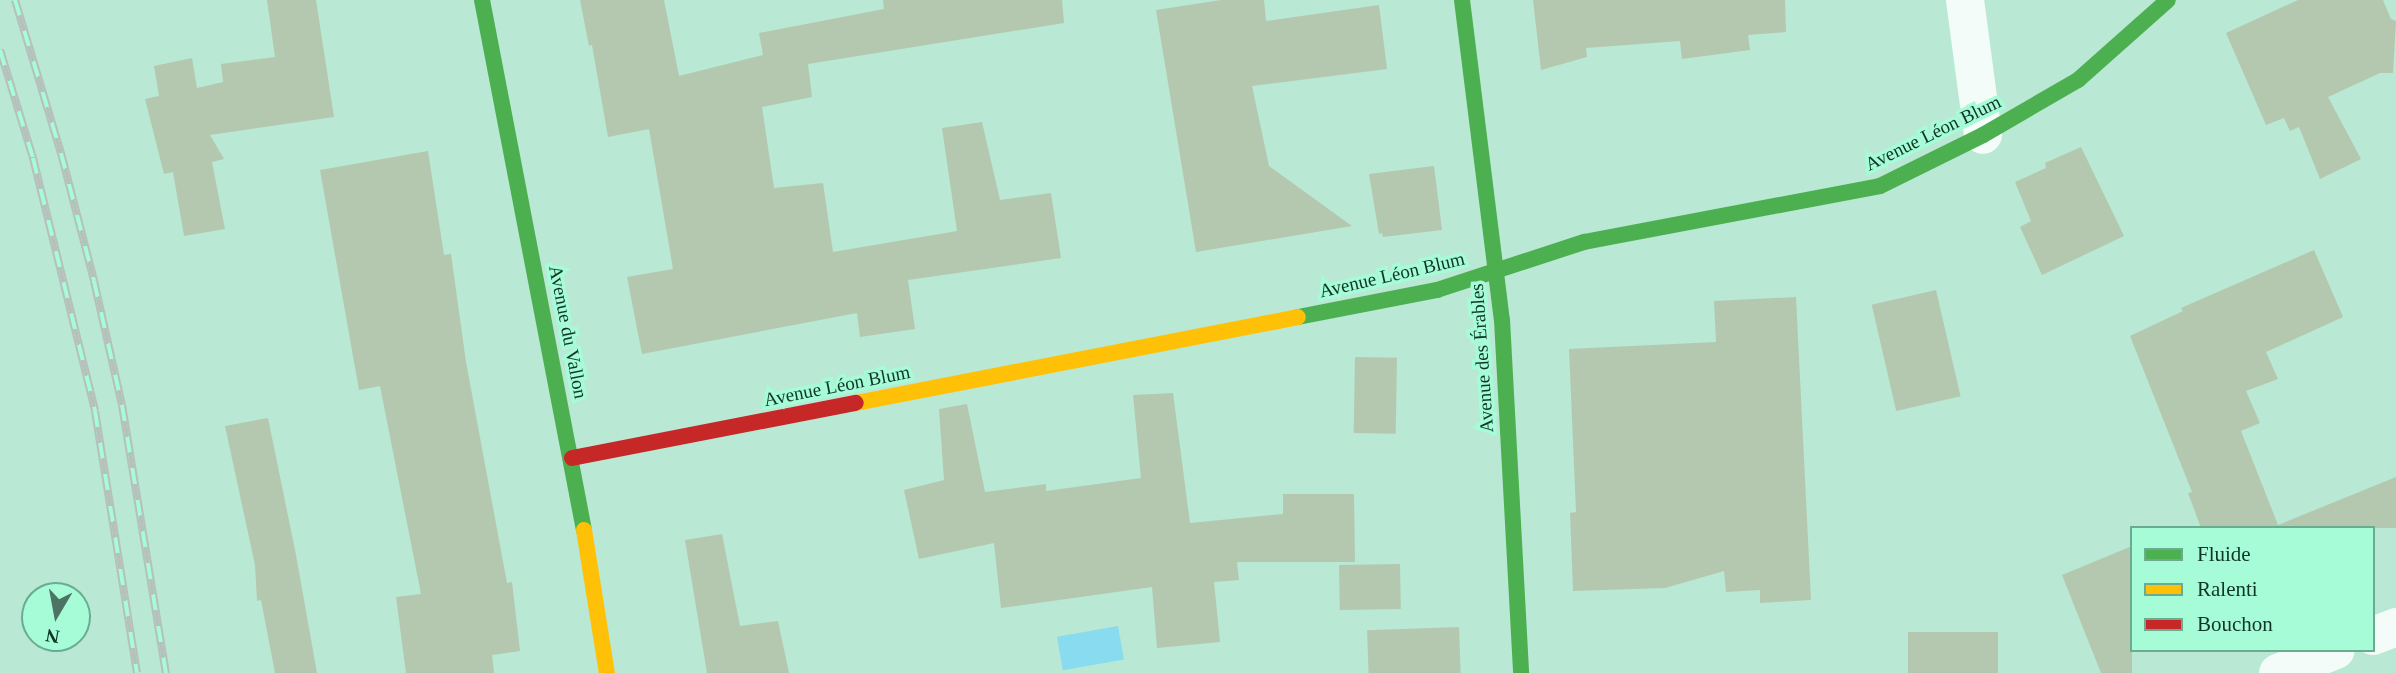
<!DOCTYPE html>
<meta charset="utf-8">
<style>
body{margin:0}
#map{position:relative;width:2396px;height:673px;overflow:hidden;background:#b9e8d4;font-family:"Times New Roman",serif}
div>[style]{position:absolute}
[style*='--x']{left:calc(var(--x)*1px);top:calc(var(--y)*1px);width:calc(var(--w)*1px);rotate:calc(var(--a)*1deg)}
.water>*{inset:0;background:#89dbef;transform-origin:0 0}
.building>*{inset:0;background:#b4c8af;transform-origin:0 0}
.street>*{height:38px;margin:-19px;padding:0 19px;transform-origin:19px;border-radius:19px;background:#f4fcf9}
.fast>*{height:16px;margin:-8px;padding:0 8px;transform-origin:8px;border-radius:8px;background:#4caf50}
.slow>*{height:16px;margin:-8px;padding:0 8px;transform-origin:8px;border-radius:8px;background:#ffc107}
.jam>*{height:16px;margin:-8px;padding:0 8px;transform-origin:8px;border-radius:8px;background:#c62828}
.rail>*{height:8px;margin-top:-4px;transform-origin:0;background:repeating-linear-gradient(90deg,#a5fcd7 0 16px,#b5c1bc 0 32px);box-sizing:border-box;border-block:2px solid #b5c1bc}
span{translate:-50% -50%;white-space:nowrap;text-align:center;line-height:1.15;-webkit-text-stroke:7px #a5fcd7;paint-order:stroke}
.street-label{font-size:19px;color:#103527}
.legend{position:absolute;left:2130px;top:526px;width:245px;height:126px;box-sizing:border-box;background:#a5fcd7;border:2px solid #69ac91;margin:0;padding:9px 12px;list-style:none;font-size:21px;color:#103527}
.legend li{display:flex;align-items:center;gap:14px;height:35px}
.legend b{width:35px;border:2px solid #69ac91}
.north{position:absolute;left:21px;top:582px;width:70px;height:70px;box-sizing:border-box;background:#a5fcd7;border:2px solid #69ac91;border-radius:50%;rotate:190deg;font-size:19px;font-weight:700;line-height:28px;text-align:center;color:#103527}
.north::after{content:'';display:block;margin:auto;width:24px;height:32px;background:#4b7464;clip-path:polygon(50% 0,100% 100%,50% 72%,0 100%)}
</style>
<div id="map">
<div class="water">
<div style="left:1118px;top:626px;width:34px;height:62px;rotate:80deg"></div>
</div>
<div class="building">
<div style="clip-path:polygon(267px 0,316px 0,334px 117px,210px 135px,224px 159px,212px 162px,225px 229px,184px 236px,173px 172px,164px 174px,145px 99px,159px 96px,154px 66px,192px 58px,197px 88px,223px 82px,221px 64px,275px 57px)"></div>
<div style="clip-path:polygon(580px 0,664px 0,679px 76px,763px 55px,759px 33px,884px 9px,883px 0,1062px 0,1064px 23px,808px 64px,812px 97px,762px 107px,774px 188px,823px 183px,833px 252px,957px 231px,942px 128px,982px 122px,1000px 200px,1051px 193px,1061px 258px,908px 280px,915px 329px,860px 337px,857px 313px,642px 354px,627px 277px,673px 269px,649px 129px,608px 137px,592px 45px,589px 46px)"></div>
<div style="clip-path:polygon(1221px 0,1264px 0,1266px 21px,1379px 5px,1387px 69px,1252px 86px,1269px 166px,1352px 226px,1196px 252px,1156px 10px)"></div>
<div style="clip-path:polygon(1533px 0,1785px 0,1786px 32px,1748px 35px,1750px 50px,1682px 59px,1680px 41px,1586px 48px,1587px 57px,1541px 70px)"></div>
<div style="clip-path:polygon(2298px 0,2383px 0,2391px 19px,2396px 21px,2393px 73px,2380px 73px,2328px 97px,2361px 159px,2320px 179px,2299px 127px,2290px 131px,2284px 118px,2266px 125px,2226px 33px)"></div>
<div style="clip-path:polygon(2081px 147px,2124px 236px,2042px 275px,2020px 227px,2031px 221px,2015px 182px,2046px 168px,2045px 163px)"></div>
<div style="clip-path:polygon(428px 151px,444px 255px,451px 254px,466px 362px,507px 583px,512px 582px,520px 651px,492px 655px,494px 673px,406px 673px,396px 597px,421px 594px,380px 386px,359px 390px,320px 170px)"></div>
<div style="clip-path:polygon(1434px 166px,1442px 230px,1383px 237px,1382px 233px,1379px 234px,1369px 174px)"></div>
<div style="clip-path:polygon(2314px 250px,2343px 317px,2266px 352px,2278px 379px,2246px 391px,2260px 423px,2241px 431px,2278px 525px,2396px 477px,2396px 528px,2201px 528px,2188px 493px,2192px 492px,2130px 336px,2183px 311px,2181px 308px)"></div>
<div style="left:1936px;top:290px;width:109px;height:66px;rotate:77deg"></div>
<div style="clip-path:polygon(1796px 297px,1811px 600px,1760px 603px,1760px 590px,1726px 592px,1724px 571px,1665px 588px,1573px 591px,1570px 513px,1576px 512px,1569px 349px,1716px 342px,1714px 301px)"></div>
<div style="left:1355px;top:357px;width:42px;height:76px;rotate:1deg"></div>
<div style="clip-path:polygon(1173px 393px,1190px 523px,1283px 514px,1283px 494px,1354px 494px,1355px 562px,1237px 562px,1239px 580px,1214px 582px,1220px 642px,1157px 648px,1152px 587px,1001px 608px,994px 543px,919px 559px,904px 490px,944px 480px,939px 409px,967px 404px,985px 492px,1046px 484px,1046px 491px,1141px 478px,1133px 395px)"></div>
<div style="clip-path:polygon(268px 418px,296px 555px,317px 673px,275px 673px,261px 600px,257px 601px,255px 565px,225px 426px)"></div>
<div style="clip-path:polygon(722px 534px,740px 626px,778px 621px,789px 673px,707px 673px,685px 540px)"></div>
<div style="clip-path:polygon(2132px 546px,2132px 673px,2101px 673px,2062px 575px)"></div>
<div style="left:1400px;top:564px;width:45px;height:61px;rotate:89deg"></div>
<div style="left:1459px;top:627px;width:46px;height:92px;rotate:88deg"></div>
<div style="left:1908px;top:632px;width:90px;height:41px"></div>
</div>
<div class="street">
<div style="--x:1965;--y:0;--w:136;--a:82.4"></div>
<div style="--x:2373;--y:636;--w:25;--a:-21"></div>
<div style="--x:2278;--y:673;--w:62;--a:-21.6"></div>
</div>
<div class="fast">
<div style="--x:482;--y:0;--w:540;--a:79.11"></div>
<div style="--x:1462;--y:0;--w:322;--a:82.9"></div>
<div style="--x:1502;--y:320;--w:354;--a:86.9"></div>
<div style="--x:1298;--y:317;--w:142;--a:-11"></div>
<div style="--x:1437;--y:290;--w:155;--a:-18.1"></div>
<div style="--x:1584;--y:242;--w:301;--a:-10.7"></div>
<div style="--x:1880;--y:186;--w:115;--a:-26.3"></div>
<div style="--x:1983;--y:135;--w:110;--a:-30.1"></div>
<div style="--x:2078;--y:80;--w:120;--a:-41.6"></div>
</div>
<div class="slow">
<div style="--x:856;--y:403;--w:450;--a:-11"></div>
<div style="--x:584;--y:530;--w:145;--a:80.9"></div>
</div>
<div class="jam">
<div style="--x:572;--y:458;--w:289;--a:-11"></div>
</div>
<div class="rail">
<div style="--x:15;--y:0;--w:160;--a:73.3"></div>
<div style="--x:61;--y:153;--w:132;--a:75.5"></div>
<div style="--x:94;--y:281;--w:127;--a:77.3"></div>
<div style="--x:122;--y:405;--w:272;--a:80.7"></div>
<div style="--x:0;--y:50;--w:113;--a:73"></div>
<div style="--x:33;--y:158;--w:260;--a:76.2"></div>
<div style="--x:95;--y:411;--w:265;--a:80.9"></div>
</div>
<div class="street-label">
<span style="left:1933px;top:133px;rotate:-26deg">Avenue Léon Blum</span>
<span style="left:1392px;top:275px;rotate:-13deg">Avenue Léon Blum</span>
<span style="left:568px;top:332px;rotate:79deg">Avenue du Vallon</span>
<span style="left:1482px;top:358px;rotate:-94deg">Avenue des Érables</span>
<span style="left:837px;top:386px;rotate:-11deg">Avenue Léon Blum</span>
</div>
<ul class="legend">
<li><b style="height:9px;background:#4caf50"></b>Fluide</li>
<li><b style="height:9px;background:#ffc107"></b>Ralenti</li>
<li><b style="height:9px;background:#c62828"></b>Bouchon</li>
</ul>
<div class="north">N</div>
</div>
